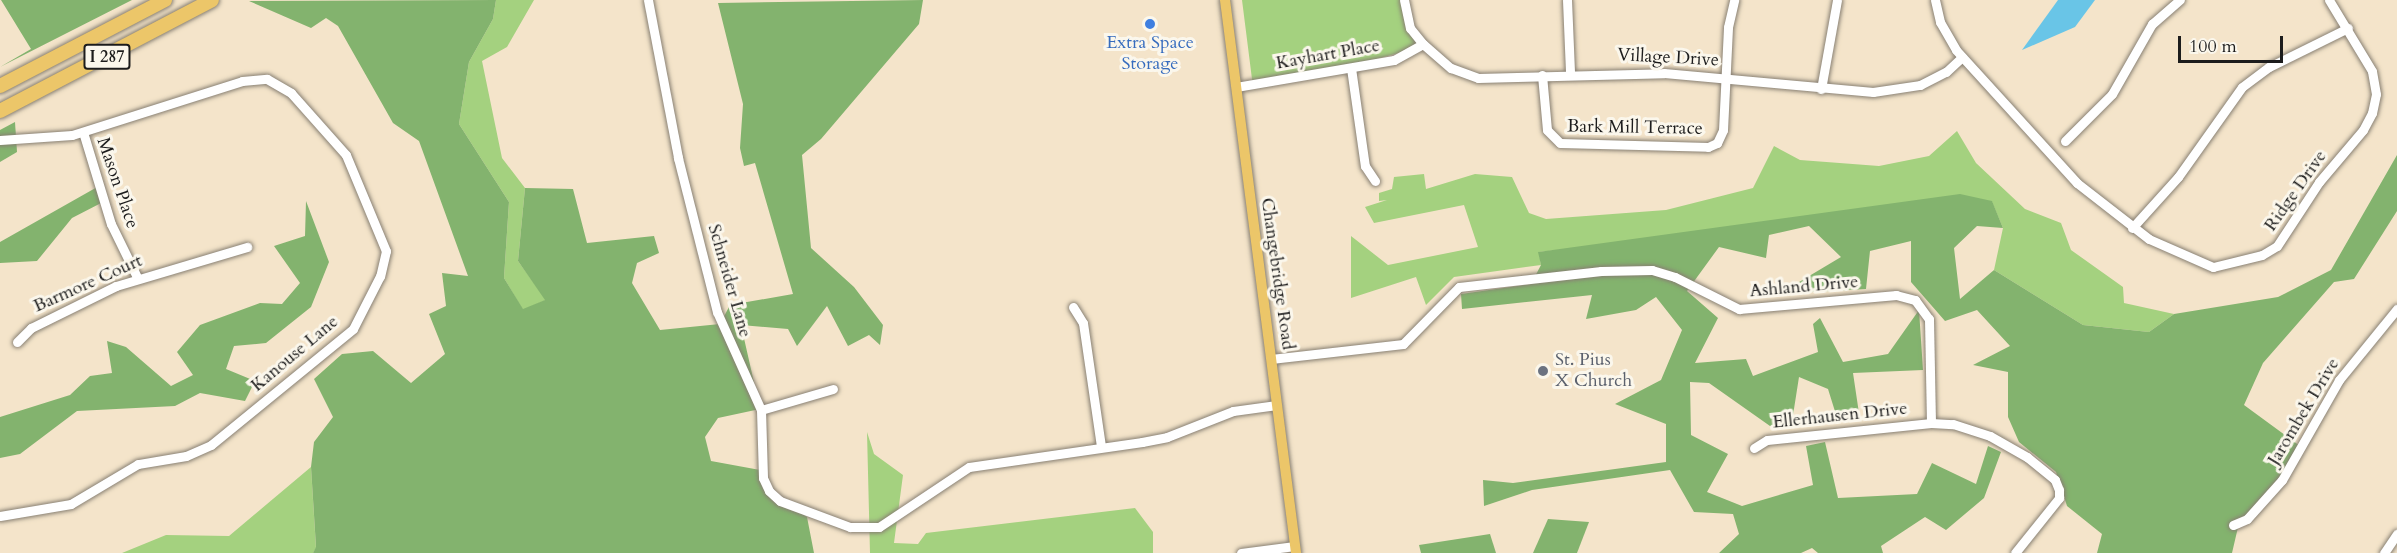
<!DOCTYPE html>
<style>
body{margin:0}
#map{position:relative;width:2397px;height:553px;overflow:hidden;background:#f4e4ca;font-family:Cardo,serif}
div>[style]{position:absolute}
[style*='--x']{left:calc(var(--x)*1px);top:calc(var(--y)*1px);width:calc(var(--w)*1px);rotate:calc(var(--a)*1deg)}
.green>*{inset:0;background:#a4d17f}
.forest>*{inset:0;background:#83b36e}
.water>*{inset:0;background:#69c5e7}
.roads{filter:drop-shadow(0 0 2px #888073) drop-shadow(0 0 2px #888073)}
.minor>*{height:9px;margin:-4.5px;padding:0 4.5px;transform-origin:4.5px;border-radius:4.5px;background:#fff}
.major>*{height:10px;margin:-5px;padding:0 5px;transform-origin:5px;border-radius:5px;background:#ecc669}
.highway>*{height:14px;margin:-7px;padding:0 7px;transform-origin:7px;border-radius:7px;background:#ecc669}
.dots>*{width:16px;height:16px;translate:-50% -50%;box-sizing:border-box;border:3px solid #fbf7ec;border-radius:50%}
span{translate:-50% -50%;white-space:nowrap;text-align:center;line-height:1.15;-webkit-text-stroke:6px #fbf7ec;paint-order:stroke}
.shield-label span{padding:2px 4px;background:#fbf7ec;border:2px solid;border-radius:4px;-webkit-text-stroke-width:0}
.shield-label{font-size:16px;color:#1c1c1c;font-weight:700}
.shop-label{font-size:18px;color:#366cbe}
.street-label{font-size:18px;color:#1c1c1c}
.worship-label{font-size:18px;color:#5b616d}
.left{translate:0 -50%;text-align:left}
.scale{position:absolute;left:2178px;top:36px;width:105px;height:27px;box-sizing:border-box;border:3px solid #1c1c1c;border-top:0;padding-left:8px;font-size:18px;line-height:21px;white-space:nowrap;color:#1c1c1c;-webkit-text-stroke:4px #fbf7ec;paint-order:stroke}
</style>
<div id="map">
<div class="green">
<div style="clip-path:polygon(496px 0,534px 0,507px 47px,482px 61px,502px 158px,525px 188px,518px 261px,546px 300px,523px 310px,504px 278px,509px 202px,459px 124px,469px 62px,493px 19px)"></div>
<div style="clip-path:polygon(1242px 0,1408px 0,1409px 18px,1421px 47px,1298px 80px,1253px 87px)"></div>
<div style="clip-path:polygon(1957px 131px,1976px 163px,2025px 209px,2061px 223px,2071px 250px,2123px 287px,2124px 303px,2174px 314px,2149px 332px,2083px 325px,1994px 270px,2003px 228px,1992px 202px,1539px 252px,1541px 265px,1454px 277px,1426px 305px,1416px 277px,1351px 298px,1351px 236px,1388px 265px,1478px 247px,1464px 205px,1374px 223px,1365px 207px,1387px 200px,1379px 201px,1379px 193px,1392px 189px,1394px 177px,1424px 174px,1426px 189px,1475px 174px,1512px 177px,1529px 213px,1546px 219px,1666px 210px,1753px 188px,1774px 146px,1800px 160px,1879px 166px,1929px 156px)"></div>
<div style="clip-path:polygon(867px 432px,874px 454px,903px 475px,894px 543px,918px 544px,926px 533px,1135px 508px,1153px 532px,1153px 553px,870px 553px)"></div>
<div style="clip-path:polygon(311px 467px,316px 548px,313px 553px,122px 553px,166px 535px,229px 536px)"></div>
</div>
<div class="forest">
<div style="clip-path:polygon(1px 0,132px 0,0 67px,31px 49px)"></div>
<div style="clip-path:polygon(496px 0,493px 19px,469px 62px,459px 124px,509px 202px,504px 278px,523px 309px,545px 300px,518px 261px,525px 188px,573px 189px,587px 243px,654px 236px,659px 253px,637px 263px,632px 283px,660px 330px,720px 324px,730px 305px,793px 294px,755px 163px,744px 166px,740px 148px,743px 104px,718px 3px,923px 0,919px 24px,821px 139px,802px 155px,811px 248px,854px 287px,883px 325px,880px 345px,869px 335px,848px 346px,827px 306px,797px 346px,788px 329px,741px 325px,760px 409px,718px 418px,705px 437px,711px 461px,760px 470px,764px 487px,807px 517px,814px 553px,313px 553px,316px 547px,311px 467px,314px 442px,333px 417px,314px 379px,342px 354px,373px 351px,411px 383px,445px 354px,429px 314px,446px 306px,442px 273px,468px 276px,419px 141px,393px 123px,338px 26px,326px 18px,311px 28px,249px 1px)"></div>
<div style="clip-path:polygon(15px 122px,17px 152px,0 162px,0 130px)"></div>
<div style="clip-path:polygon(2397px 155px,2397px 211px,2354px 279px,2334px 282px,2263px 363px,2244px 405px,2304px 449px,2239px 523px,2232px 553px,2097px 553px,2102px 534px,2067px 506px,2056px 472px,2019px 442px,2008px 417px,2008px 372px,1973px 365px,2010px 346px,1977px 310px,1945px 321px,1911px 282px,1911px 241px,1870px 251px,1866px 289px,1779px 294px,1841px 257px,1809px 226px,1769px 235px,1766px 258px,1719px 247px,1687px 291px,1718px 318px,1695px 363px,1746px 359px,1753px 376px,1818px 352px,1813px 324px,1820px 318px,1843px 362px,1888px 354px,1919px 310px,1923px 370px,1853px 373px,1860px 420px,1838px 421px,1828px 389px,1799px 377px,1791px 428px,1770px 426px,1709px 383px,1690px 382px,1691px 435px,1728px 454px,1707px 492px,1742px 506px,1813px 485px,1806px 446px,1825px 442px,1838px 498px,1917px 494px,1932px 463px,1976px 484px,1988px 446px,2001px 452px,1984px 498px,1946px 530px,1925px 517px,1881px 546px,1883px 553px,1818px 553px,1812px 548px,1801px 553px,1719px 553px,1739px 534px,1733px 514px,1694px 512px,1670px 470px,1532px 490px,1484px 506px,1483px 480px,1513px 483px,1666px 462px,1666px 424px,1615px 404px,1661px 380px,1682px 330px,1656px 297px,1636px 310px,1586px 319px,1592px 295px,1462px 309px,1461px 294px,1531px 284px,1541px 265px,1538px 252px,1960px 194px,1992px 201px,2003px 228px,1977px 226px,1954px 248px,1960px 299px,1994px 270px,2083px 325px,2149px 332px,2174px 314px,2278px 297px,2331px 270px)"></div>
<div style="clip-path:polygon(99px 186px,105px 201px,72px 218px,37px 261px,0 263px,0 242px)"></div>
<div style="clip-path:polygon(306px 201px,329px 262px,311px 307px,266px 343px,234px 346px,226px 369px,255px 381px,245px 401px,200px 393px,175px 406px,77px 411px,20px 454px,0 458px,0 417px,70px 395px,90px 376px,112px 373px,107px 341px,126px 347px,171px 386px,193px 375px,177px 352px,200px 325px,260px 303px,282px 304px,300px 283px,274px 246px,305px 236px)"></div>
<div style="clip-path:polygon(1548px 519px,1589px 522px,1577px 553px,1533px 553px)"></div>
<div style="clip-path:polygon(1490px 534px,1496px 553px,1421px 553px,1419px 545px)"></div>
</div>
<div class="water">
<div style="clip-path:polygon(2058px 0,2095px 0,2075px 27px,2022px 50px)"></div>
</div>
<div class="roads">
<div class="minor">
<div style="--x:648;--y:0;--w:161;--a:79.2"></div>
<div style="--x:678;--y:158;--w:159;--a:75.8"></div>
<div style="--x:717;--y:312;--w:107;--a:65.8"></div>
<div style="--x:761;--y:410;--w:68;--a:88.3"></div>
<div style="--x:763;--y:478;--w:14;--a:65"></div>
<div style="--x:769;--y:491;--w:15;--a:42"></div>
<div style="--x:780;--y:501;--w:75;--a:20.4"></div>
<div style="--x:850;--y:527;--w:29;--a:0"></div>
<div style="--x:879;--y:527;--w:108;--a:-33.7"></div>
<div style="--x:969;--y:467;--w:175;--a:-8.2"></div>
<div style="--x:1142;--y:442;--w:25;--a:-11"></div>
<div style="--x:1167;--y:437;--w:71;--a:-21.5"></div>
<div style="--x:1233;--y:411;--w:44;--a:-7.8"></div>
<div style="--x:1404;--y:0;--w:29;--a:78"></div>
<div style="--x:1410;--y:28;--w:21;--a:51"></div>
<div style="--x:1423;--y:44;--w:37;--a:41"></div>
<div style="--x:1451;--y:68;--w:29;--a:20"></div>
<div style="--x:1478;--y:78;--w:186;--a:-1.5"></div>
<div style="--x:1664;--y:73;--w:210;--a:5.2"></div>
<div style="--x:1873;--y:92;--w:48;--a:-8.5"></div>
<div style="--x:1920;--y:85;--w:29;--a:-27"></div>
<div style="--x:1946;--y:72;--w:22;--a:-43"></div>
<div style="--x:1567;--y:0;--w:73;--a:87.6"></div>
<div style="--x:1935;--y:0;--w:23;--a:77"></div>
<div style="--x:1940;--y:22;--w:32;--a:60"></div>
<div style="--x:1956;--y:50;--w:180;--a:47.7"></div>
<div style="--x:2077;--y:183;--w:91;--a:37.9"></div>
<div style="--x:2149;--y:239;--w:70;--a:23.6"></div>
<div style="--x:2213;--y:267;--w:50;--a:-13.8"></div>
<div style="--x:2262;--y:255;--w:17;--a:-31"></div>
<div style="--x:2277;--y:246;--w:77;--a:-56.7"></div>
<div style="--x:2319;--y:182;--w:68;--a:-49.8"></div>
<div style="--x:2363;--y:130;--w:19;--a:-62"></div>
<div style="--x:2372;--y:113;--w:19;--a:-78"></div>
<div style="--x:2376;--y:94;--w:23;--a:-100"></div>
<div style="--x:2372;--y:71;--w:83;--a:-121.2"></div>
<div style="--x:1351;--y:68;--w:99;--a:81.9"></div>
<div style="--x:1365;--y:166;--w:18;--a:56"></div>
<div style="--x:1542;--y:75;--w:55;--a:84.8"></div>
<div style="--x:1547;--y:130;--w:18;--a:45"></div>
<div style="--x:1560;--y:143;--w:148;--a:1.5"></div>
<div style="--x:1708;--y:147;--w:10;--a:-24"></div>
<div style="--x:1717;--y:143;--w:14;--a:-65"></div>
<div style="--x:1723;--y:130;--w:103;--a:-87.2"></div>
<div style="--x:1728;--y:27;--w:28;--a:-77"></div>
<div style="--x:1236;--y:87;--w:160;--a:-9.7"></div>
<div style="--x:1394;--y:60;--w:33;--a:-29"></div>
<div style="--x:1821;--y:89;--w:90;--a:-79.8"></div>
<div style="--x:83;--y:132;--w:96;--a:73.1"></div>
<div style="--x:111;--y:224;--w:59;--a:63.9"></div>
<div style="--x:0;--y:140;--w:72;--a:-4"></div>
<div style="--x:72;--y:135;--w:178;--a:-17.6"></div>
<div style="--x:242;--y:81;--w:25;--a:-5"></div>
<div style="--x:267;--y:79;--w:28;--a:30"></div>
<div style="--x:291;--y:93;--w:83;--a:48.4"></div>
<div style="--x:346;--y:155;--w:104;--a:67.4"></div>
<div style="--x:386;--y:251;--w:26;--a:103"></div>
<div style="--x:380;--y:276;--w:59;--a:117"></div>
<div style="--x:353;--y:329;--w:183;--a:140.8"></div>
<div style="--x:211;--y:445;--w:27;--a:156"></div>
<div style="--x:186;--y:456;--w:49;--a:170.5"></div>
<div style="--x:138;--y:464;--w:78;--a:149.2"></div>
<div style="--x:71;--y:504;--w:72;--a:170.4"></div>
<div style="--x:2065;--y:141;--w:66;--a:-45"></div>
<div style="--x:2112;--y:94;--w:81;--a:-60.3"></div>
<div style="--x:2152;--y:24;--w:37;--a:-41"></div>
<div style="--x:2132;--y:228;--w:69;--a:-48"></div>
<div style="--x:2178;--y:177;--w:110;--a:-54.6"></div>
<div style="--x:2242;--y:87;--w:34;--a:-37"></div>
<div style="--x:2269;--y:67;--w:88;--a:-26.3"></div>
<div style="--x:1073;--y:307;--w:19;--a:58"></div>
<div style="--x:1083;--y:323;--w:125;--a:81.7"></div>
<div style="--x:17;--y:342;--w:20;--a:-45"></div>
<div style="--x:31;--y:328;--w:95;--a:-26.3"></div>
<div style="--x:116;--y:286;--w:137;--a:-16.6"></div>
<div style="--x:1271;--y:359;--w:133;--a:-6.5"></div>
<div style="--x:1403;--y:344;--w:80;--a:-45.5"></div>
<div style="--x:1459;--y:287;--w:143;--a:-6.4"></div>
<div style="--x:1601;--y:271;--w:51;--a:-1.1"></div>
<div style="--x:1652;--y:270;--w:24;--a:17"></div>
<div style="--x:1675;--y:277;--w:72;--a:26.6"></div>
<div style="--x:1739;--y:309;--w:158;--a:-5.1"></div>
<div style="--x:1896;--y:295;--w:20;--a:15"></div>
<div style="--x:1915;--y:300;--w:24;--a:54"></div>
<div style="--x:1929;--y:319;--w:104;--a:88.9"></div>
<div style="--x:761;--y:410;--w:75;--a:-16.3"></div>
<div style="--x:1754;--y:448;--w:15;--a:-32"></div>
<div style="--x:1767;--y:440;--w:165;--a:-5.9"></div>
<div style="--x:1931;--y:423;--w:22;--a:3"></div>
<div style="--x:1953;--y:424;--w:39;--a:18"></div>
<div style="--x:1990;--y:436;--w:43;--a:29.6"></div>
<div style="--x:2027;--y:457;--w:36;--a:39"></div>
<div style="--x:2055;--y:480;--w:11;--a:68"></div>
<div style="--x:2059;--y:490;--w:8;--a:90"></div>
<div style="--x:2059;--y:498;--w:70;--a:128.7"></div>
<div style="--x:2233;--y:525;--w:15;--a:-23"></div>
<div style="--x:2247;--y:519;--w:52;--a:-48.1"></div>
<div style="--x:2282;--y:480;--w:115;--a:-60.3"></div>
<div style="--x:2339;--y:380;--w:92;--a:-50.8"></div>
<div style="--x:1241;--y:553;--w:54;--a:-7.4"></div>
<div style="--x:2384;--y:553;--w:23;--a:-56"></div>
</div>
<div class="major">
<div style="--x:1225;--y:0;--w:558;--a:82.68"></div>
</div>
<div class="highway">
<div style="--x:0;--y:86;--w:186;--a:-27.5"></div>
<div style="--x:0;--y:111;--w:239;--a:-27.6"></div>
</div>
</div>
<div class="dots">
<div style="left:1150px;top:24px;background:#3f7fe0"></div>
<div style="left:1543px;top:371px;background:#6b7280"></div>
</div>
<div class="shield-label">
<span style="left:107px;top:57px">I 287</span>
</div>
<div class="shop-label">
<span style="left:1150px;top:54px">Extra Space<br>Storage</span>
</div>
<div class="street-label">
<span style="left:1328px;top:55px;rotate:-10deg">Kayhart Place</span>
<span style="left:1668px;top:58px;rotate:3deg">Village Drive</span>
<span style="left:1635px;top:128px;rotate:1deg">Bark Mill Terrace</span>
<span style="left:117px;top:183px;rotate:71deg">Mason Place</span>
<span style="left:2296px;top:191px;rotate:-55deg">Ridge Drive</span>
<span style="left:1277px;top:274px;rotate:82deg">Changebridge Road</span>
<span style="left:729px;top:281px;rotate:74deg">Schneider Lane</span>
<span style="left:88px;top:284px;rotate:-24deg">Barmore Court</span>
<span style="left:1804px;top:287px;rotate:-5deg">Ashland Drive</span>
<span style="left:295px;top:354px;rotate:-40deg">Kanouse Lane</span>
<span style="left:2304px;top:412px;rotate:-59deg">Jarombek Drive</span>
<span style="left:1840px;top:416px;rotate:-6deg">Ellerhausen Drive</span>
</div>
<div class="worship-label">
<span class="left" style="left:1555px;top:371px">St. Pius<br>X Church</span>
</div>
<div class="scale">100 m</div>
</div>
